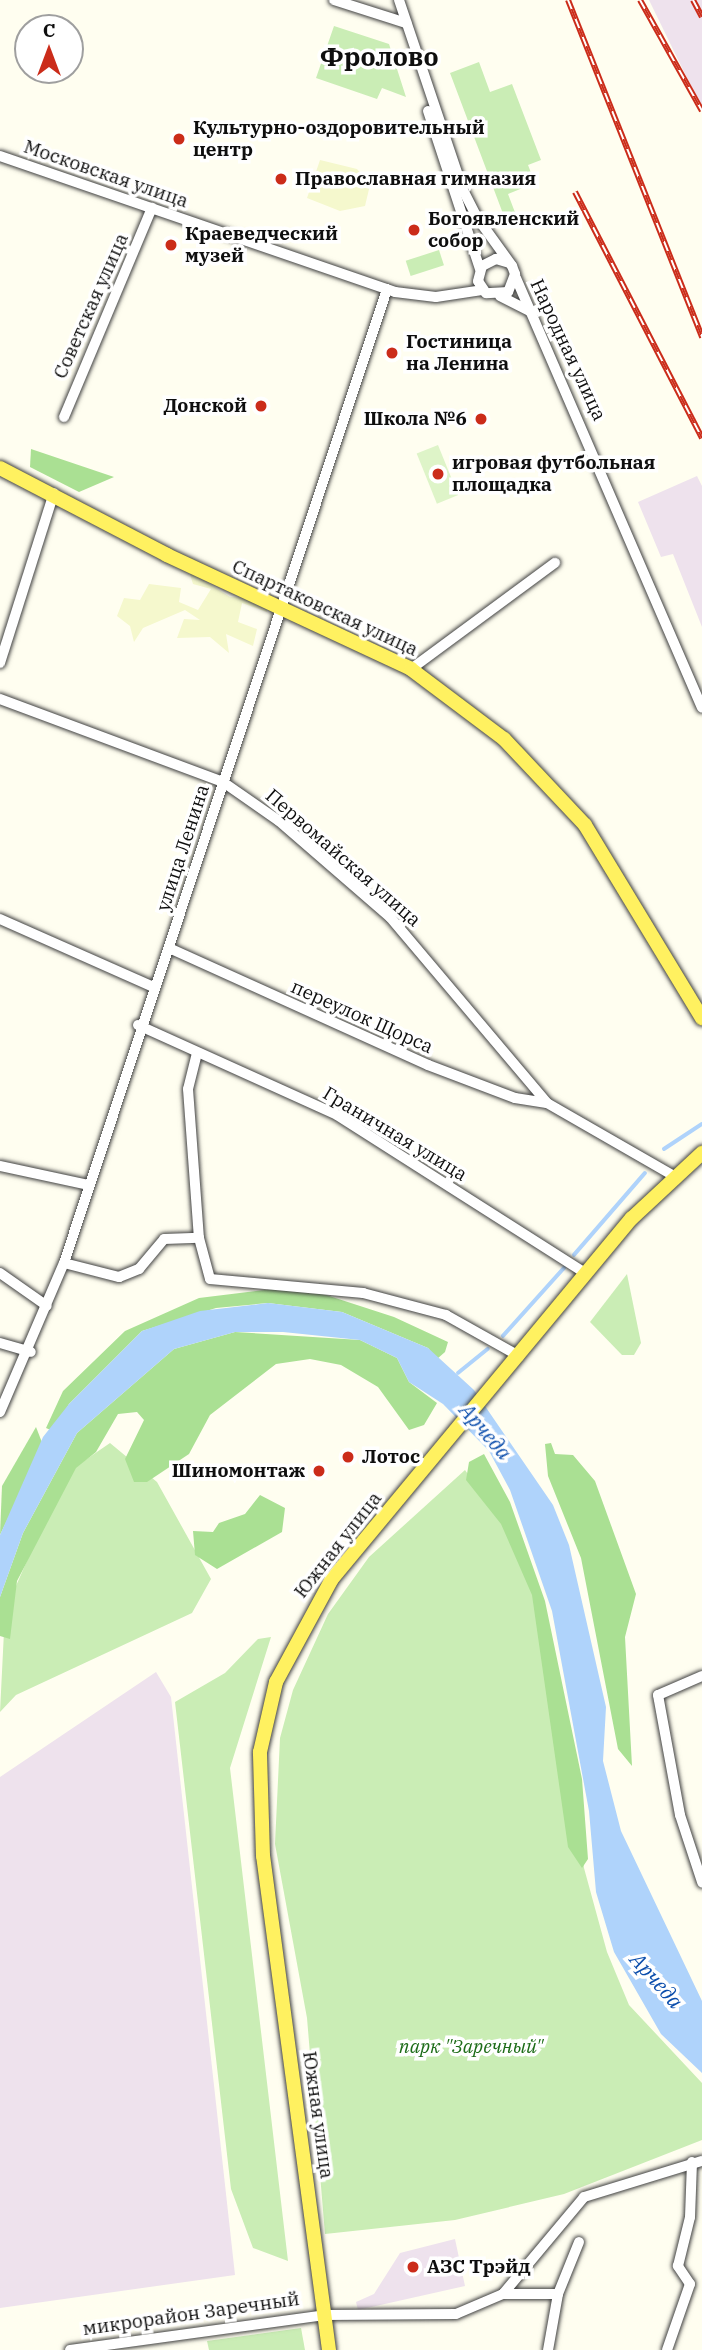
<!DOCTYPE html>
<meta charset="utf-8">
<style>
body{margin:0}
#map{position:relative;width:702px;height:2350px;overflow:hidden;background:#fffef0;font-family:"IBM Plex Serif",serif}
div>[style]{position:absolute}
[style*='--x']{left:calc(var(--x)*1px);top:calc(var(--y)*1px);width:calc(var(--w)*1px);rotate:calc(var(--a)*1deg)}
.industrial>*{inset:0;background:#eee2ed}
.farmland>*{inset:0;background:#f5f8cd}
.green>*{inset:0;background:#caedb5;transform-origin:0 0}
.forest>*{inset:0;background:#aae093}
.pitch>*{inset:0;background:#def4c8;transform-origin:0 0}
.water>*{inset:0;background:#afd3fb}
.stream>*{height:3.5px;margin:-1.75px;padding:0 1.75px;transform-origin:1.75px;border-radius:1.75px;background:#afd3fb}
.roads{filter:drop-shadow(0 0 2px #414141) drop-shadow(0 0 2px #414141)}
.minor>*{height:10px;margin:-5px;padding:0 5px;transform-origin:5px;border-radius:5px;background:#fff}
.major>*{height:14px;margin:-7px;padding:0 7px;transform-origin:7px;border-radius:7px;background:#fff160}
.rail>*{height:6px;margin-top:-3px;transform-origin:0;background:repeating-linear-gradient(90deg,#fff 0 10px,#cb2c1a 0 20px);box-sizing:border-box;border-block:2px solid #cb2c1a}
.dots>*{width:19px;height:19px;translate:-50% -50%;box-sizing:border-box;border:4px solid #fff;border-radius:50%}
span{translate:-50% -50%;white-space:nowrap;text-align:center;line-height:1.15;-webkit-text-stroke:7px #fff;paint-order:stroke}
.poi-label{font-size:19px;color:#0e0e0e;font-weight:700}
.left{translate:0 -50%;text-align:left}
.right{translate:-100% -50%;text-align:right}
.street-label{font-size:19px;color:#0e0e0e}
.park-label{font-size:19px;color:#1d6c18;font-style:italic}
.water-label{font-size:21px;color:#0c4eac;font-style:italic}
.district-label{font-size:26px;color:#0e0e0e;font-weight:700}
.north{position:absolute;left:14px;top:14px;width:70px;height:70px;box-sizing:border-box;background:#fff;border:2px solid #9f9f9f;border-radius:50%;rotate:0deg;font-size:19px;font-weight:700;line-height:28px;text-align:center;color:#0e0e0e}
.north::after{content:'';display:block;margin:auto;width:24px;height:32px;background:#cb2c1a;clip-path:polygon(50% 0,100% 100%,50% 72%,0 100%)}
</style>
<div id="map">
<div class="industrial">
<div style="clip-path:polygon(649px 0,702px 0,702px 106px,688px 80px)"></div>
<div style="clip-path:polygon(697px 476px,702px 486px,702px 627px,673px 554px,661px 557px,638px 502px)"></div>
<div style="clip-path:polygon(156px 1672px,171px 1697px,235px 2275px,0 2308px,0 1777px)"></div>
<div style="clip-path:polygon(455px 2239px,465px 2286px,358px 2310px,356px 2302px,374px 2294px,400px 2253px)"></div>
</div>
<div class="farmland">
<div style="clip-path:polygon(320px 160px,357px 169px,370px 185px,365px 206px,340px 211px,307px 198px)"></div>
<div style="clip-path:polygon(189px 571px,230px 597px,250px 598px,267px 605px,267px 612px,242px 603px,238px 622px,257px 629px,253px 646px,226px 634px,229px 653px,210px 637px,177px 638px,184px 619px,200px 620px,185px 610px,143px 628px,134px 642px,130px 626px,117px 616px,124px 598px,140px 600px,149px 584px,181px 588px,179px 602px,198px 610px,211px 589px,193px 584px)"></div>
</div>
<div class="green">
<div style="clip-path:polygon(334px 26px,389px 44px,406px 97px,382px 88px,377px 99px,316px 78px)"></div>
<div style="clip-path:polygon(479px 62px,490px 92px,512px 84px,541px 160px,528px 165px,535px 183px,508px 194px,519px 223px,508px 227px,450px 73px)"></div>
<div style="left:439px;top:250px;width:16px;height:35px;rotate:72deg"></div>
<div style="clip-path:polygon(627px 1274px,641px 1343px,634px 1355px,622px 1355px,590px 1322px)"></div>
<div style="clip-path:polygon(110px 1443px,157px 1482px,211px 1579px,192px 1613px,16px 1695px,0 1712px,5px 1611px,65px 1474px)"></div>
<div style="clip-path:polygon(465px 1470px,504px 1525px,539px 1608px,573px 1769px,584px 1868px,607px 1952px,629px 2005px,702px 2083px,702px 2140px,564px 2194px,455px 2220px,325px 2234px,307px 2018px,275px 1844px,280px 1738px,293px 1690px,328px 1614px,369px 1557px)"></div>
<div style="clip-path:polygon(271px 1637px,230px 1768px,288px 2261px,253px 2248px,231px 2189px,175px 1702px,225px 1673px,258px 1639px)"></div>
<div style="clip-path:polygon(301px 2328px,305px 2350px,209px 2350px,207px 2341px)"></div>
</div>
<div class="forest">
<div style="clip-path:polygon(31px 449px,114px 477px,79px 492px,30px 467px)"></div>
<div style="clip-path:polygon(273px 1289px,320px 1293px,394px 1317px,448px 1342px,445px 1352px,437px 1359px,428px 1348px,342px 1312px,268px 1303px,216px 1308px,142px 1331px,69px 1404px,53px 1431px,46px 1428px,63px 1391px,125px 1331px,199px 1298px)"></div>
<div style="clip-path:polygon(235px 1332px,360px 1340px,397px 1358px,409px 1382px,437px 1403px,424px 1425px,409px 1430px,378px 1387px,341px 1365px,310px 1359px,276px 1364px,210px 1415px,189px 1454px,147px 1482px,134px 1482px,125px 1459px,144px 1420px,137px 1412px,118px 1414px,96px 1452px,76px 1468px,17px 1581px,10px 1639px,0 1636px,0 1597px,23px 1533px,77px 1433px,174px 1349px)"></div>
<div style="clip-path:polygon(36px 1427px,43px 1445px,0 1535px,2px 1486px)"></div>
<div style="clip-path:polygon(551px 1443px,555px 1454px,573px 1455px,595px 1481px,636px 1594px,625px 1637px,632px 1766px,618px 1749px,581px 1558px,548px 1476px,545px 1444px)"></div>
<div style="clip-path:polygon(484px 1454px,510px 1502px,545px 1601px,582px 1779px,588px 1859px,582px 1868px,568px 1847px,532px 1595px,501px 1524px,466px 1480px,469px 1462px)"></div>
<div style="clip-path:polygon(260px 1495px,285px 1508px,282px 1532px,217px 1569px,195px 1555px,193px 1531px,213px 1532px,219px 1523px,245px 1514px)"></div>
</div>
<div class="pitch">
<div style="left:438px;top:445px;width:54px;height:23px;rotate:68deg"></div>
</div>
<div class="water">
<div style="clip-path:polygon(268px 1303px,342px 1312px,428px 1348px,474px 1390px,553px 1505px,569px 1545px,606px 1707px,603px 1761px,621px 1831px,702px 2001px,702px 2073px,661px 2034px,614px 1952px,596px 1892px,589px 1811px,552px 1611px,510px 1490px,489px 1451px,443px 1404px,409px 1382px,397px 1358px,360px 1340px,283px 1332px,235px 1332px,174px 1349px,77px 1433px,23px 1533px,0 1597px,0 1535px,43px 1437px,69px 1404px,142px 1331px,200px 1311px)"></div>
</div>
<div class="stream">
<div style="--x:664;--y:1149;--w:45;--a:-33.3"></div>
<div style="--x:574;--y:1255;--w:108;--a:-49.1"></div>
<div style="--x:503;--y:1336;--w:91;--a:-48.1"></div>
<div style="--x:458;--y:1373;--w:38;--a:-39"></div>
</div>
<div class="roads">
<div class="minor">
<div style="--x:334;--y:0;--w:76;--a:17.7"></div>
<div style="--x:399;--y:0;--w:200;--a:71.4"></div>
<div style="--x:463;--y:190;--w:29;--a:63"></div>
<div style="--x:476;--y:216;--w:62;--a:54.2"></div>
<div style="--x:512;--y:266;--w:9;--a:69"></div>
<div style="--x:515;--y:274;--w:19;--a:111"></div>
<div style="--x:508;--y:292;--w:22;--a:177"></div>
<div style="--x:486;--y:293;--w:14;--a:-124"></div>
<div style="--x:478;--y:281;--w:16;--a:-75"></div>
<div style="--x:482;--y:266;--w:16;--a:-27"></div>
<div style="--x:496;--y:259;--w:14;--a:17"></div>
<div style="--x:428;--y:111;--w:166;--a:71.8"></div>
<div style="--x:0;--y:156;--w:418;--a:19"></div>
<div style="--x:395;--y:292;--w:41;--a:7"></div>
<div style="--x:436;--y:297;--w:48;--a:-8.5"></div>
<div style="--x:516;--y:278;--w:468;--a:66.6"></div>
<div style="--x:500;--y:296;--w:36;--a:27"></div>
<div style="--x:64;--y:417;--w:227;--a:-67.2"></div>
<div style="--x:0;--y:663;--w:178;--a:-72.4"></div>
<div style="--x:411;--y:669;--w:179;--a:-36.4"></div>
<div style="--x:0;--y:699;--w:238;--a:20.4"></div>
<div style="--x:223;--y:782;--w:68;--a:34.9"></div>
<div style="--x:279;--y:821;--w:147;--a:40.9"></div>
<div style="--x:390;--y:917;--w:243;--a:49.8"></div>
<div style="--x:547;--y:1103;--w:144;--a:29.9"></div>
<div style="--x:0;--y:919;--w:165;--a:23.9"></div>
<div style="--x:169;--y:948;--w:284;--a:24.3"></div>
<div style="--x:428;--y:1065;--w:93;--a:20.8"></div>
<div style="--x:515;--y:1098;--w:32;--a:9"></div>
<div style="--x:138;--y:1025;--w:218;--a:24.3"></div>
<div style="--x:337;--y:1115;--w:296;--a:32.5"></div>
<div style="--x:197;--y:1053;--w:37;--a:104"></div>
<div style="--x:188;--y:1089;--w:149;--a:85.8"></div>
<div style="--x:199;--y:1238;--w:42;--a:75"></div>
<div style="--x:210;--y:1279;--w:154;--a:5.2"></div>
<div style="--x:363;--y:1293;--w:86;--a:14.8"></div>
<div style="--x:446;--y:1315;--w:84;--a:29.3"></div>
<div style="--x:0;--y:1166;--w:91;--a:12.1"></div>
<div style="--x:64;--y:1263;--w:57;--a:14.3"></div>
<div style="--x:119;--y:1277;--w:22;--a:-22"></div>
<div style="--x:139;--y:1269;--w:39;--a:-50"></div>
<div style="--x:164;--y:1239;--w:35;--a:-2"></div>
<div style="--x:0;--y:1273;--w:57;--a:35.1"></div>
<div style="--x:0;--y:1343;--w:32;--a:16"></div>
<div style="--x:0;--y:1412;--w:162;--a:-66.8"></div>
<div style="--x:64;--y:1263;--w:1026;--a:-71.65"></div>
<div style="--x:702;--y:1676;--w:48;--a:156.6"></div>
<div style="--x:658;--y:1695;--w:122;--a:79.6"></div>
<div style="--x:680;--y:1815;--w:71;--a:71.8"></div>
<div style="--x:503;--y:2294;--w:126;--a:-50.1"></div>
<div style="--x:584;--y:2197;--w:123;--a:-17"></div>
<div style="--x:558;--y:2294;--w:56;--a:-68"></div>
<div style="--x:70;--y:2350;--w:257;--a:-7.8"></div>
<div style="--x:325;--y:2315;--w:131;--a:-0.4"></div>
<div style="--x:456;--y:2314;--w:51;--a:-23.1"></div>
<div style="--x:503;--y:2294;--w:55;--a:0"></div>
<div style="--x:558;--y:2294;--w:57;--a:100.1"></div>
<div style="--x:667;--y:2350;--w:70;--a:-70.8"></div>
<div style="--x:690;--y:2284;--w:22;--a:-124"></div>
<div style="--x:678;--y:2266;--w:50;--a:-76.2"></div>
<div style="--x:690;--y:2217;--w:55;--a:-87.9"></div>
</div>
<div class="major">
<div style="--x:0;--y:468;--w:188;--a:27.5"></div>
<div style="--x:167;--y:555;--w:269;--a:25"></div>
<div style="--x:411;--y:669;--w:116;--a:37"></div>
<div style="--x:504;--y:739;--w:118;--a:46.7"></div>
<div style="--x:585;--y:825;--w:226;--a:58.8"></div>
<div style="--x:329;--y:2350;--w:498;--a:-97.6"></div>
<div style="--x:263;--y:1856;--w:104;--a:-91.7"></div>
<div style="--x:260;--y:1752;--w:72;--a:-77.1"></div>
<div style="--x:276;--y:1682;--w:117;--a:-61.5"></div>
<div style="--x:332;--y:1579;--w:469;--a:-50.3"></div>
<div style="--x:632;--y:1218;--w:96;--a:-42.9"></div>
</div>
</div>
<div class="rail">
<div style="--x:568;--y:0;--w:363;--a:68.3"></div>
<div style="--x:640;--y:0;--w:127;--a:60.8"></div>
<div style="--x:693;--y:0;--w:19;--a:62"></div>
<div style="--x:575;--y:192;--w:277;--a:62.7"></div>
</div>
<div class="dots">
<div style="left:179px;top:139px;background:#cb2c1a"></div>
<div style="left:281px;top:179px;background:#cb2c1a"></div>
<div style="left:414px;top:230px;background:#cb2c1a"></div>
<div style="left:171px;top:245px;background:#cb2c1a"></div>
<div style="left:392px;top:353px;background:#cb2c1a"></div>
<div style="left:261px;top:406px;background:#cb2c1a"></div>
<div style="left:481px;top:419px;background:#cb2c1a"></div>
<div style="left:438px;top:474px;background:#cb2c1a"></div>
<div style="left:348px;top:1457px;background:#cb2c1a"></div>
<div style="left:319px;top:1471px;background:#cb2c1a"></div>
<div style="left:413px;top:2267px;background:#cb2c1a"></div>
</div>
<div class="poi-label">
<span class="left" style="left:193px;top:139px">Культурно-оздоровительный<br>центр</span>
<span class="left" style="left:295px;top:179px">Православная гимназия</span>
<span class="left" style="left:428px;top:230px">Богоявленский<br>собор</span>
<span class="left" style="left:185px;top:245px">Краеведческий<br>музей</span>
<span class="left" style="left:406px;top:353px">Гостиница<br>на Ленина</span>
<span class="right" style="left:247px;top:406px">Донской</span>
<span class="right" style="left:467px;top:419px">Школа №6</span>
<span class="left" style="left:452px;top:474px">игровая футбольная<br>площадка</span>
<span class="left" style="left:362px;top:1457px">Лотос</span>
<span class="right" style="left:305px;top:1471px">Шиномонтаж</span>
<span class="left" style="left:427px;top:2267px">АЗС Трэйд</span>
</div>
<div class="street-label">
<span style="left:106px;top:174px;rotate:19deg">Московская улица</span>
<span style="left:91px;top:306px;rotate:-66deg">Советская улица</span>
<span style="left:568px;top:350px;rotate:65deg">Народная улица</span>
<span style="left:325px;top:608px;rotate:25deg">Спартаковская улица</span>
<span style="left:183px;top:848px;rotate:-72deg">улица Ленина</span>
<span style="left:343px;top:858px;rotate:41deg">Первомайская улица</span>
<span style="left:362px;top:1017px;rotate:24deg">переулок Щорса</span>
<span style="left:395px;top:1134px;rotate:31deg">Граничная улица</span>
<span style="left:338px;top:1545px;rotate:-52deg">Южная улица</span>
<span style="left:318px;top:2115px;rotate:82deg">Южная улица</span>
<span style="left:191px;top:2314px;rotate:-8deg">микрорайон Заречный</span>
</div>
<div class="park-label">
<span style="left:471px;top:2047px">парк "Заречный"</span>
</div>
<div class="water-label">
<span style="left:486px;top:1431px;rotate:49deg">Арчеда</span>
<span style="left:657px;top:1980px;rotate:48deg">Арчеда</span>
</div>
<div class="district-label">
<span style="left:379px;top:57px">Фролово</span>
</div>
<div class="north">С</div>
</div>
